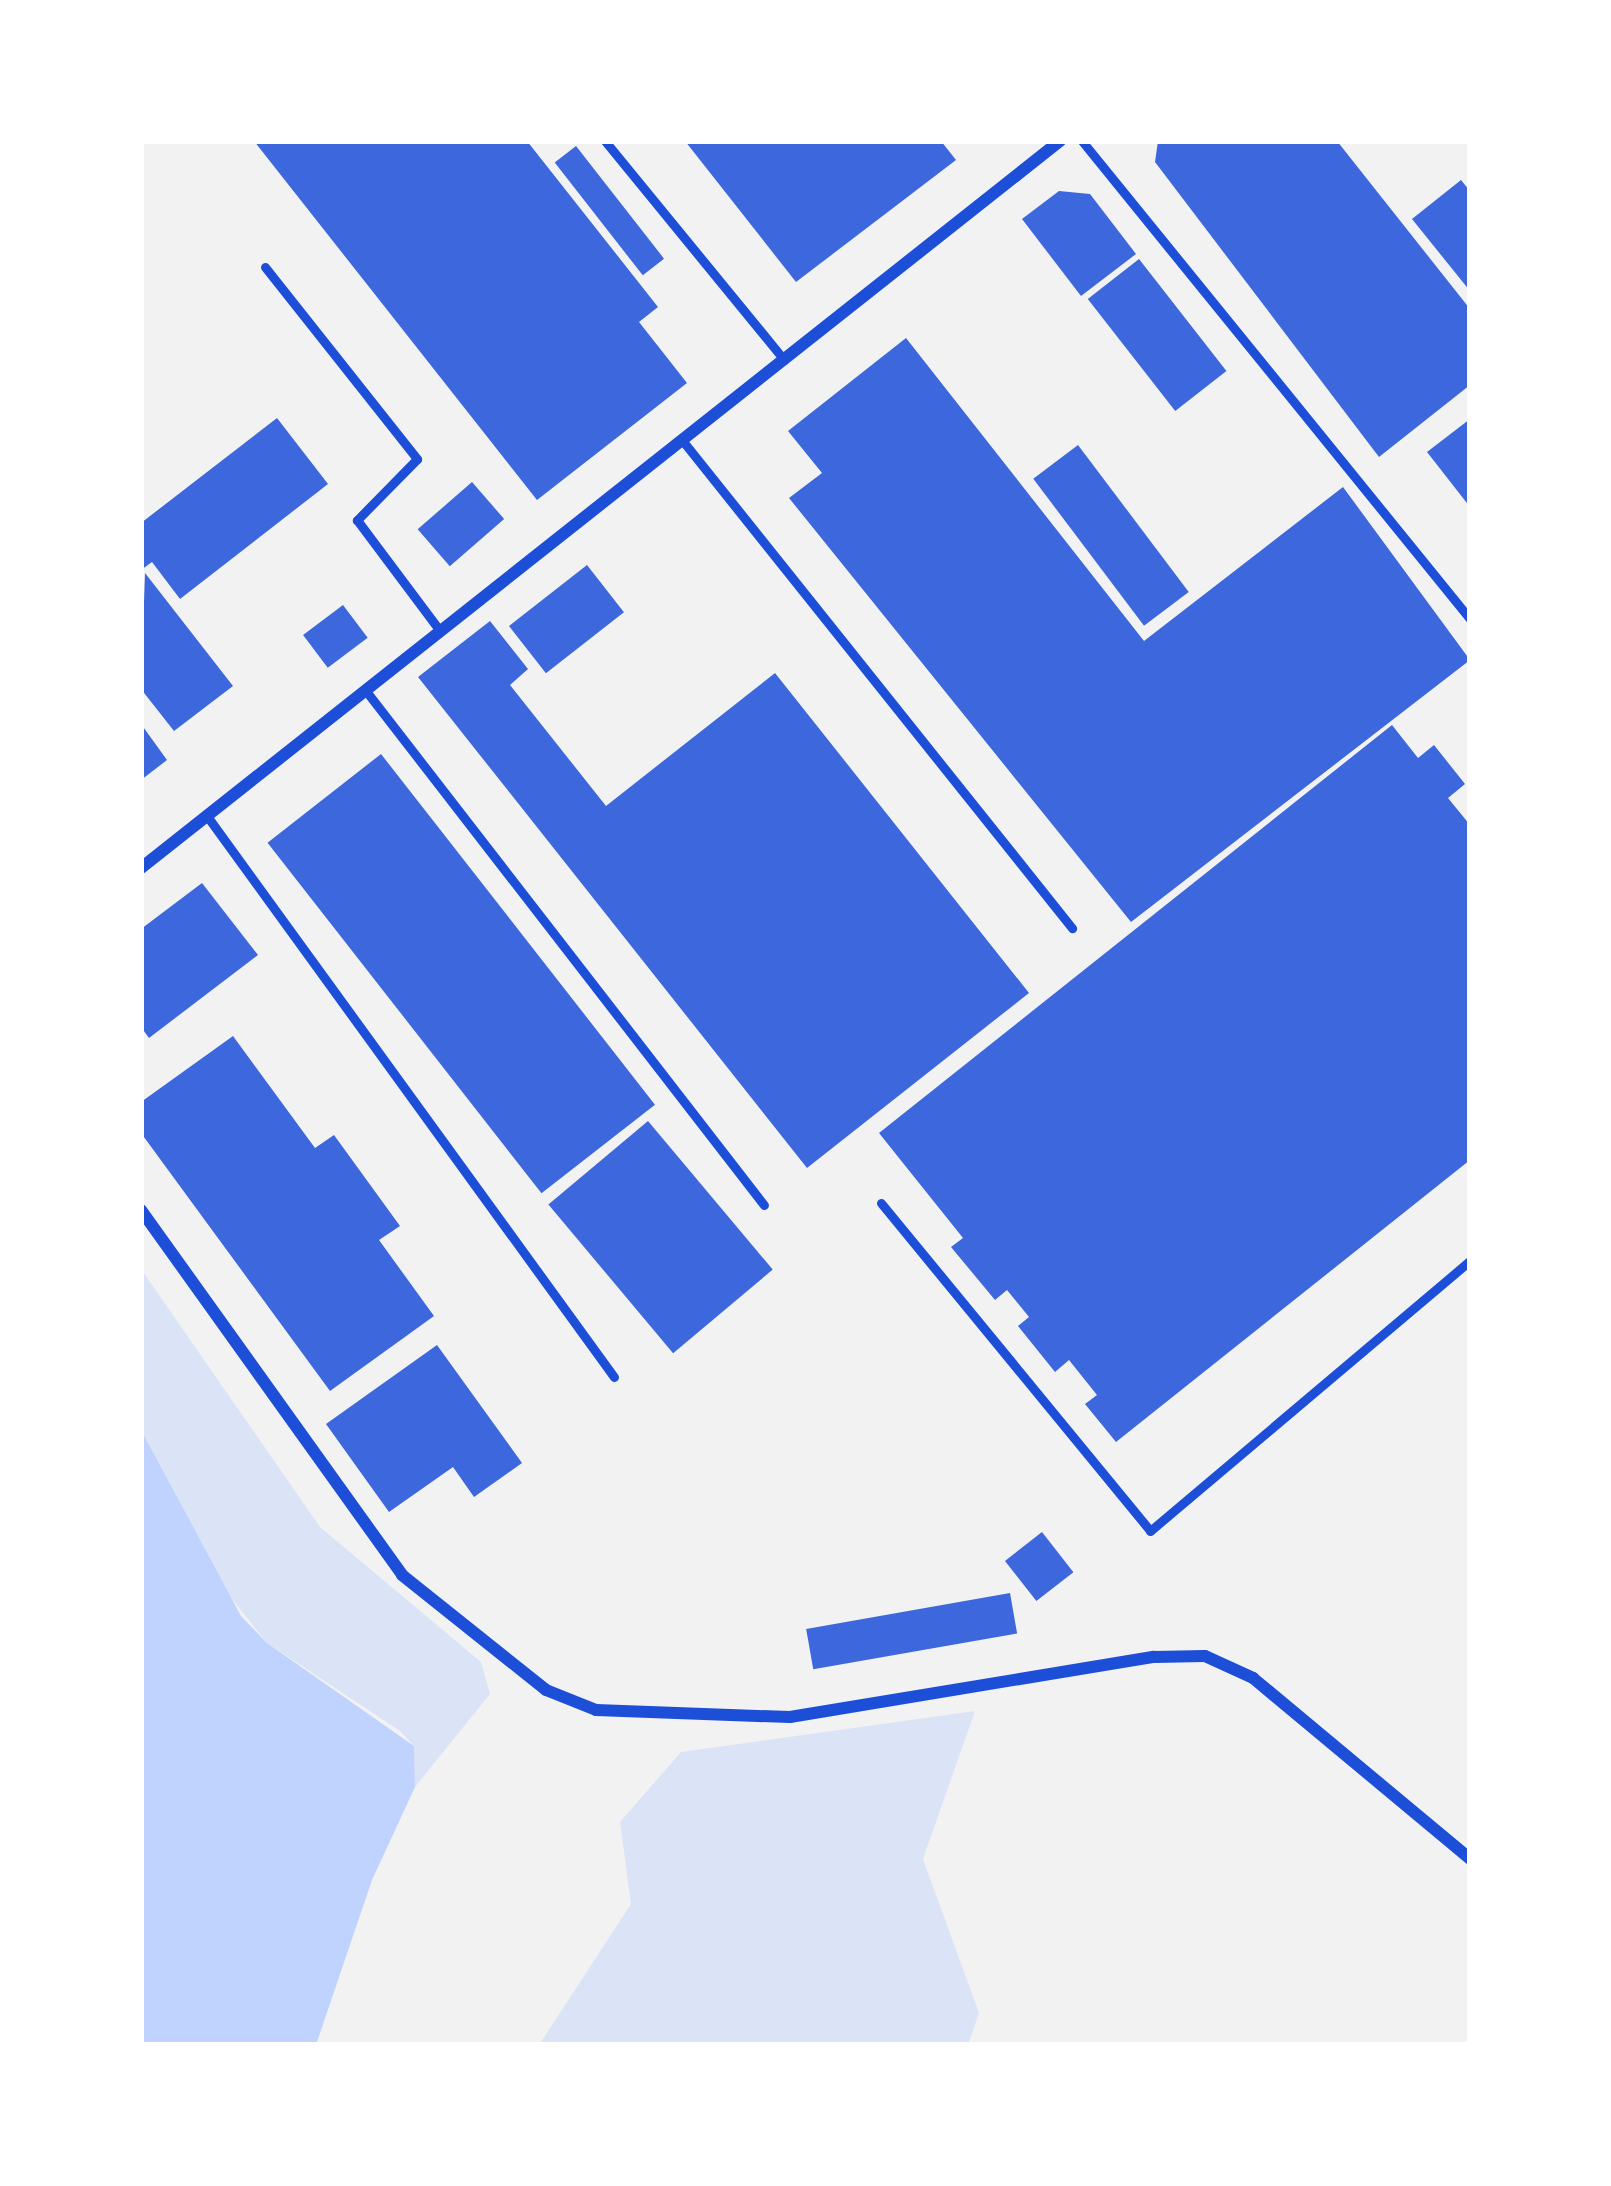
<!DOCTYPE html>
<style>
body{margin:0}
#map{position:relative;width:1611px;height:2186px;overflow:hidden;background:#f2f2f2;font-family:"Fira Sans",sans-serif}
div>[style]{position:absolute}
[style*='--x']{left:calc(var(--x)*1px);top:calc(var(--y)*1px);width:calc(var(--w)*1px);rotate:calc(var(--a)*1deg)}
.green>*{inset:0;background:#dbe4f7}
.water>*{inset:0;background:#bfd3fe}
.building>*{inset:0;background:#3d67dc;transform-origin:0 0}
.service>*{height:9px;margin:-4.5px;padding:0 4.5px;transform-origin:4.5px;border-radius:4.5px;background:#1d4ed8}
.minor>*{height:12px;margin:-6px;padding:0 6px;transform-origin:6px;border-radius:6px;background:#1d4ed8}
span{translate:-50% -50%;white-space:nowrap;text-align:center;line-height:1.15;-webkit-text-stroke:9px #fff;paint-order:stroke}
.frame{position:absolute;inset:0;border:144px solid #fff;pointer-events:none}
</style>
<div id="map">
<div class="green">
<div style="clip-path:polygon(141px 1269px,320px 1527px,481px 1662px,490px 1694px,415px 1787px,414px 1746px,400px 1731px,267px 1643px,213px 1575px,141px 1430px)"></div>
<div style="clip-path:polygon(975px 1711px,923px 1859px,979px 2013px,968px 2045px,539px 2045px,631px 1904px,620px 1822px,681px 1752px)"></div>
</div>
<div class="water">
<div style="clip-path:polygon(141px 1430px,241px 1616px,267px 1643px,414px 1746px,415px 1787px,372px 1880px,316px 2045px,141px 2045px)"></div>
</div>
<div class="building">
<div style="clip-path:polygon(254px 141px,527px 141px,658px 307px,639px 322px,687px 383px,537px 500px)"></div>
<div style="clip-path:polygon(685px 141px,941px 141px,956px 160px,796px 282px)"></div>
<div style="clip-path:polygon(1158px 141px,1337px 141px,1470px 309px,1470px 385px,1379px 457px,1155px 162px)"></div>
<div style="left:576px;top:146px;width:143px;height:27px;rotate:52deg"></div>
<div style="clip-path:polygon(1461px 180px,1470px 191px,1470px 291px,1412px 219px)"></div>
<div style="clip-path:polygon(1059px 191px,1090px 194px,1136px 254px,1081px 296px,1022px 219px)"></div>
<div style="left:1139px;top:259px;width:142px;height:65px;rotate:52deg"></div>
<div style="clip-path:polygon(906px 338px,1144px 641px,1343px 487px,1470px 660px,1131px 922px,789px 498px,822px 473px,788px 431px)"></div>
<div style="clip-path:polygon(277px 418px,328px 484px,180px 599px,152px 562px,141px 570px,141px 523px)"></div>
<div style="clip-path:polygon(1470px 419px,1470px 507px,1427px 452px)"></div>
<div style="left:1078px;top:445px;width:184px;height:56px;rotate:53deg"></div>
<div style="left:472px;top:482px;width:49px;height:72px;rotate:49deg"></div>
<div style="left:587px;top:565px;width:60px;height:99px;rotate:52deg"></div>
<div style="clip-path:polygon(145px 573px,233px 686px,174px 731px,141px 689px)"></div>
<div style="left:343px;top:605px;width:41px;height:50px;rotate:53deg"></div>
<div style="clip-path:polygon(490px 621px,528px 669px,510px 685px,606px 806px,775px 673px,1029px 993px,807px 1168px,418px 677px)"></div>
<div style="clip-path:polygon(141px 724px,167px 760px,141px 780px)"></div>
<div style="clip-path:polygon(1392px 725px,1418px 758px,1434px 745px,1465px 784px,1448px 798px,1470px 825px,1470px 1160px,1116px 1442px,1085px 1404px,1097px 1395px,1069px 1360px,1055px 1372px,1018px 1326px,1029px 1317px,1007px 1290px,995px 1300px,951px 1247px,963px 1238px,879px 1133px)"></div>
<div style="left:381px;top:754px;width:445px;height:144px;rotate:52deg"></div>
<div style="clip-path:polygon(202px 883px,258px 955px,149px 1038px,141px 1027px,141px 929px)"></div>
<div style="clip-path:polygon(233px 1036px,315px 1148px,334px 1135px,400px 1226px,379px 1240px,434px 1316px,330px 1391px,141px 1133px,141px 1102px)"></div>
<div style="left:648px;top:1121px;width:194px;height:130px;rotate:50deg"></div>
<div style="clip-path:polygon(437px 1345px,522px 1463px,474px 1497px,453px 1467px,389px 1512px,326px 1424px)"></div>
<div style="left:1042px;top:1532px;width:51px;height:47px;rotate:52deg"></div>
<div style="left:1010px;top:1593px;width:41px;height:207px;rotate:80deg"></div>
</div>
<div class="service">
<div style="--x:605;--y:141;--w:283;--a:50.7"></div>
<div style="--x:1082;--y:141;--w:616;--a:50.93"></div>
<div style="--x:265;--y:267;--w:245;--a:51.6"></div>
<div style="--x:417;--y:459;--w:86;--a:134.5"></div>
<div style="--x:357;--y:520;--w:139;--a:53.2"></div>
<div style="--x:682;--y:440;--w:625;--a:51.37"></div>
<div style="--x:366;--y:691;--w:650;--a:52.25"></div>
<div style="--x:207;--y:816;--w:693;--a:54.04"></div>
<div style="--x:881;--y:1203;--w:424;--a:50.6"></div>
<div style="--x:1150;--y:1531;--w:419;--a:-40.2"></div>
</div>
<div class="minor">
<div style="--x:141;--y:868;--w:1172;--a:-38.35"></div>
<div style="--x:141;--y:1210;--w:449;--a:54.4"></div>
<div style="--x:402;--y:1575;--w:184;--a:38.6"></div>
<div style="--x:546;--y:1690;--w:54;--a:21.8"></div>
<div style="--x:596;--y:1710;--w:194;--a:2.1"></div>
<div style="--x:790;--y:1717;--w:369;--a:-9.4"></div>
<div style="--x:1154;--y:1657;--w:51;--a:-1.1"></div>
<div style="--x:1205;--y:1656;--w:53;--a:24.6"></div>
<div style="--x:1253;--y:1678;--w:283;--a:39.8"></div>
</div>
<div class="frame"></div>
</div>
